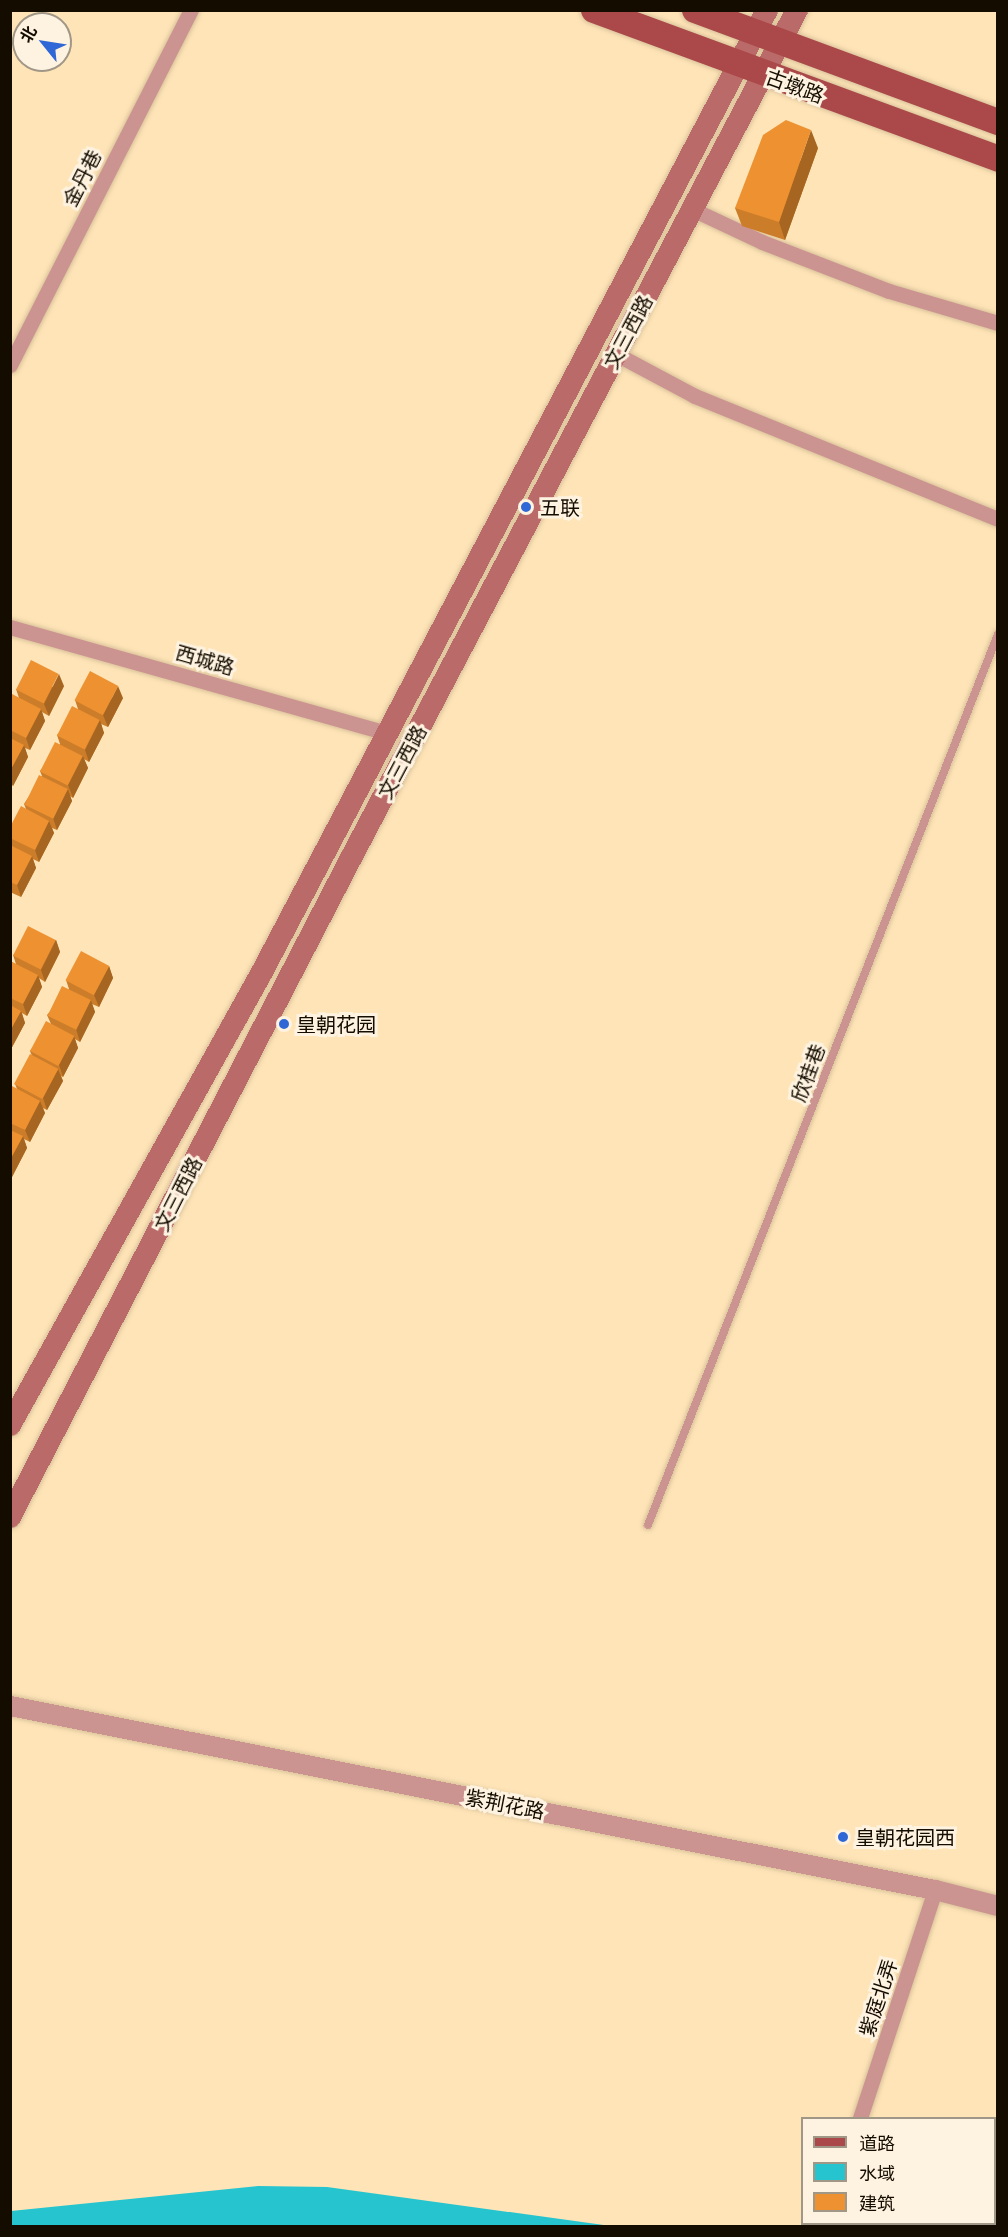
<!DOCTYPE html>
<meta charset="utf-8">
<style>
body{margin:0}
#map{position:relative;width:1008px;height:2237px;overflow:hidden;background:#fee4b7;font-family:"Open Sans","Noto Sans SC",sans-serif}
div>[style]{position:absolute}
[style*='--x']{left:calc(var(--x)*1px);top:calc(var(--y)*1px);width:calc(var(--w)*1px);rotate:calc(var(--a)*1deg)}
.water>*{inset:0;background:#25c4cf}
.roads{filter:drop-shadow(0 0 2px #d9c19a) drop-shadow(0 0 2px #d9c19a)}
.service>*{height:8px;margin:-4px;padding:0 4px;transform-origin:4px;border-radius:4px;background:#cc9491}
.minor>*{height:15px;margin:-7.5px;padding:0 7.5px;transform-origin:7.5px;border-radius:7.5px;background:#cc9491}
.tertiary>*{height:20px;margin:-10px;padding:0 10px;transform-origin:10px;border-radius:10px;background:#cc9491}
.secondary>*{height:22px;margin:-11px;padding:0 11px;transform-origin:11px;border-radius:11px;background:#ba6a68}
.primary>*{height:26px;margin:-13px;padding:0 13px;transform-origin:13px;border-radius:13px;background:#ab494a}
.wall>*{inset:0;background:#cc7d2a}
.shaded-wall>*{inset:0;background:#a66622}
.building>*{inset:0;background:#ed9131;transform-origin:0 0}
.dots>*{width:16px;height:16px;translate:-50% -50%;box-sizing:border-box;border:3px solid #fef3e1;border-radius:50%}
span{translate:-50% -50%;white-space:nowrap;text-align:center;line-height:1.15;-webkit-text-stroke:6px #fef3e1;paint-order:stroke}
.street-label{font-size:20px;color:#150c00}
.poi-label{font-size:20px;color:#150c00}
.left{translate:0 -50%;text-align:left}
.frame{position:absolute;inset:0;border:12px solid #150c00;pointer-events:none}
.legend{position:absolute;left:801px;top:2117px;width:195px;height:108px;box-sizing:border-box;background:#fef3e1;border:2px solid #a19787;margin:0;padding:8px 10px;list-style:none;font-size:18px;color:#150c00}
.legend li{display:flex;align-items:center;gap:12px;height:30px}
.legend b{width:30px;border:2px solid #a19787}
.north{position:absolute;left:12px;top:12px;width:60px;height:60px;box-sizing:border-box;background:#fef3e1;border:2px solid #a19787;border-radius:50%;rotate:300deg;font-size:16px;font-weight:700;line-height:24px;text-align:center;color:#150c00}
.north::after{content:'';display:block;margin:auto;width:21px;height:27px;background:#2f68d6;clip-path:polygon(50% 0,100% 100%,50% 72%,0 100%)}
</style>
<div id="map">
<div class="water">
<div style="clip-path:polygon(258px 2186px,327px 2187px,611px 2226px,11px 2226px,11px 2211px)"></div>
</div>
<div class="roads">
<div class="service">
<div style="--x:648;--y:1525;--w:957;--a:-68.55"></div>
</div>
<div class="minor">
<div style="--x:692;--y:209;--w:77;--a:25.2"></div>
<div style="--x:762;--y:242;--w:136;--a:21.1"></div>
<div style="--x:889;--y:291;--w:114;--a:16.4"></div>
<div style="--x:616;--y:354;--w:89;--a:28"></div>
<div style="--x:695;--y:396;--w:327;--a:22.1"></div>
<div style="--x:10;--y:365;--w:398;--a:-63"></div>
<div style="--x:10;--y:627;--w:392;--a:15.7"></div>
<div style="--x:860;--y:2118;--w:240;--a:-71.8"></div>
<div style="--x:819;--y:2226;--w:3;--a:-45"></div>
</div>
<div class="tertiary">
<div style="--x:10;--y:1706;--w:943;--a:11.25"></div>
<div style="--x:935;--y:1890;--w:65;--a:14.3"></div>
</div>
<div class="secondary">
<div style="--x:10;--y:1425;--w:518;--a:-60.91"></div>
<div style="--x:262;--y:972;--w:1086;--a:-62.3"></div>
<div style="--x:10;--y:1517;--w:742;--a:-62.64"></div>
<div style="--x:351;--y:858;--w:958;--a:-62.26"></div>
</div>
<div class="primary">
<div style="--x:594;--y:10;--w:431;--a:20.2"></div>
<div style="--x:695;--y:10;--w:323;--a:20.3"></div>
</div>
</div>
<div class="wall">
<div style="clip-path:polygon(818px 148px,785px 240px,742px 226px,735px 208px)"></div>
<div style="clip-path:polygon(64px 686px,49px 716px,42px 712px,45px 721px,30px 750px,25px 748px,28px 757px,13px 786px,11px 784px,12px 790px,10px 794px,10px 698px,19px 698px,16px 689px)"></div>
<div style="clip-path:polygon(123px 698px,108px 727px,101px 724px,104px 733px,89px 762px,84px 759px,88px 768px,73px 798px,70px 796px,72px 801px,57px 830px,52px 828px,54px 833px,39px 862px,33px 859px,36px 868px,21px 897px,10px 892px,10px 827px,26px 809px,24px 804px,42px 776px,40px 771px,60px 744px,57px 735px,78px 709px,75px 700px)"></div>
<div style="clip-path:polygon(56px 940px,60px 952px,45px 982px,39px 978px,42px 987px,27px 1016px,22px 1013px,25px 1023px,10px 1051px,10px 961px,16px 964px,13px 955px)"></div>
<div style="clip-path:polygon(109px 966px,113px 978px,99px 1007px,92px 1004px,95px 1012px,80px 1042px,75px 1039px,78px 1048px,63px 1077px,61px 1076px,63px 1081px,47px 1110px,43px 1108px,45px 1113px,30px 1142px,24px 1139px,27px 1148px,12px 1177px,10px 1176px,10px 1089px,17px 1089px,15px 1084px,32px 1056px,30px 1051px,51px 1024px,47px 1015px,69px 989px,66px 980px)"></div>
</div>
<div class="shaded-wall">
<div style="clip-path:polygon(811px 130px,818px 148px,785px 240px,779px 222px)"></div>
<div style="clip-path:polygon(59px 674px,64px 686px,49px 716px,44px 704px)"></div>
<div style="clip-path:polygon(118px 686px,123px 698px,108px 727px,103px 715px)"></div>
<div style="clip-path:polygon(41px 709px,45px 721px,30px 750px,26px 738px)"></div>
<div style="clip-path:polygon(100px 720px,104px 733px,89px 762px,85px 750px)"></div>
<div style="clip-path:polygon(24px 745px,28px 757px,13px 786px,10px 778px,10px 771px)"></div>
<div style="clip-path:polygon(83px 756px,88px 768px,73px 798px,68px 785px)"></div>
<div style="clip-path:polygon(68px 789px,72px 801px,57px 830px,53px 818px)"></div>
<div style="clip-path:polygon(49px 821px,54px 833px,39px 862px,35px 850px)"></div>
<div style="clip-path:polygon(32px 856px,36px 868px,21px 897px,17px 885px)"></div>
<div style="clip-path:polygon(56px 940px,60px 952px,45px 982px,41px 970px)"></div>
<div style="clip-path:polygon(109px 966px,113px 978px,99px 1007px,94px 995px)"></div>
<div style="clip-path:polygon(38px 975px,42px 987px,27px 1016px,23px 1004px)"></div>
<div style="clip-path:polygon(91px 1000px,95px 1012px,80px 1042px,76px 1029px)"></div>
<div style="clip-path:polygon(21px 1011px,25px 1023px,10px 1051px,10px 1031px)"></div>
<div style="clip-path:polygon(74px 1036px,78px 1048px,63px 1077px,59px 1065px)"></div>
<div style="clip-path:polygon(58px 1069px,63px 1081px,47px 1110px,43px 1098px)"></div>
<div style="clip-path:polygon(40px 1101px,45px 1113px,30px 1142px,25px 1130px)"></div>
<div style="clip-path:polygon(23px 1136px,27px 1148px,12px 1177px,10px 1173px,10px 1160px)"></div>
</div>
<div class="building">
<div style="clip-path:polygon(786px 120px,811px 130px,779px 222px,735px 208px,763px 135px)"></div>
<div style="left:31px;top:660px;width:31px;height:33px;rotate:27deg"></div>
<div style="left:90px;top:671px;width:32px;height:33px;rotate:28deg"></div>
<div style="clip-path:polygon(12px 694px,41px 709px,26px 738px,10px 730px,10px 698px)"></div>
<div style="left:72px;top:706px;width:31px;height:33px;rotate:27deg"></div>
<div style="clip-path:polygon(10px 738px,24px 745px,10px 771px)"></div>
<div style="left:55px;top:742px;width:31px;height:33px;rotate:27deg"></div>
<div style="left:39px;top:775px;width:32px;height:33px;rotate:26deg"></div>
<div style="clip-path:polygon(21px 806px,49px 821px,35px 850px,10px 838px,10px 827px)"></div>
<div style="clip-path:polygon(10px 845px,32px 856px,17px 885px,10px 882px)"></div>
<div style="left:28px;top:926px;width:31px;height:33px;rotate:27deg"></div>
<div style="left:81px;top:951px;width:32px;height:33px;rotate:28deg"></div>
<div style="clip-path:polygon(10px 961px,38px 975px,23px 1004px,10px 998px)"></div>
<div style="left:62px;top:986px;width:32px;height:33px;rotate:26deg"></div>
<div style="clip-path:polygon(10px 1005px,21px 1011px,10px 1031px)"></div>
<div style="left:46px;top:1021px;width:32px;height:34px;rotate:28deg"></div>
<div style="left:30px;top:1054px;width:32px;height:34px;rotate:28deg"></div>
<div style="clip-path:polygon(12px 1086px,40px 1101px,25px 1130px,10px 1123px,10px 1089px)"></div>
<div style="clip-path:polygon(10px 1130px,23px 1136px,10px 1160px)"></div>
</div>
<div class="dots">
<div style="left:526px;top:507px;background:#2f68d6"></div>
<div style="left:284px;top:1024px;background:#2f68d6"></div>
<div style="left:843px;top:1837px;background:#2f68d6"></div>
</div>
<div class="street-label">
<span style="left:795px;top:86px;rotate:20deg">古墩路</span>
<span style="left:82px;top:178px;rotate:-63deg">金丹巷</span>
<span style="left:628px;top:332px;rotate:-62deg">文三西路</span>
<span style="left:205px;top:660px;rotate:16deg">西城路</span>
<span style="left:402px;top:762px;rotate:-62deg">文三西路</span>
<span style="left:808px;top:1073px;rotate:-69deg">欣桂巷</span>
<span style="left:178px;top:1194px;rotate:-63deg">文三西路</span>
<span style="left:505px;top:1804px;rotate:11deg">紫荆花路</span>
<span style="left:878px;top:1998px;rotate:-72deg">紫庭北弄</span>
</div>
<div class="poi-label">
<span class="left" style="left:540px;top:507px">五联</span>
<span class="left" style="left:296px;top:1024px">皇朝花园</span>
<span class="left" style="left:855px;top:1837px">皇朝花园西</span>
</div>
<div class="frame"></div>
<ul class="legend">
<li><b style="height:8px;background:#ab494a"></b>道路</li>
<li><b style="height:16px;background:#25c4cf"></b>水域</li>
<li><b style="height:16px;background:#ed9131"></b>建筑</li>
</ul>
<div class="north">北</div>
</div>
